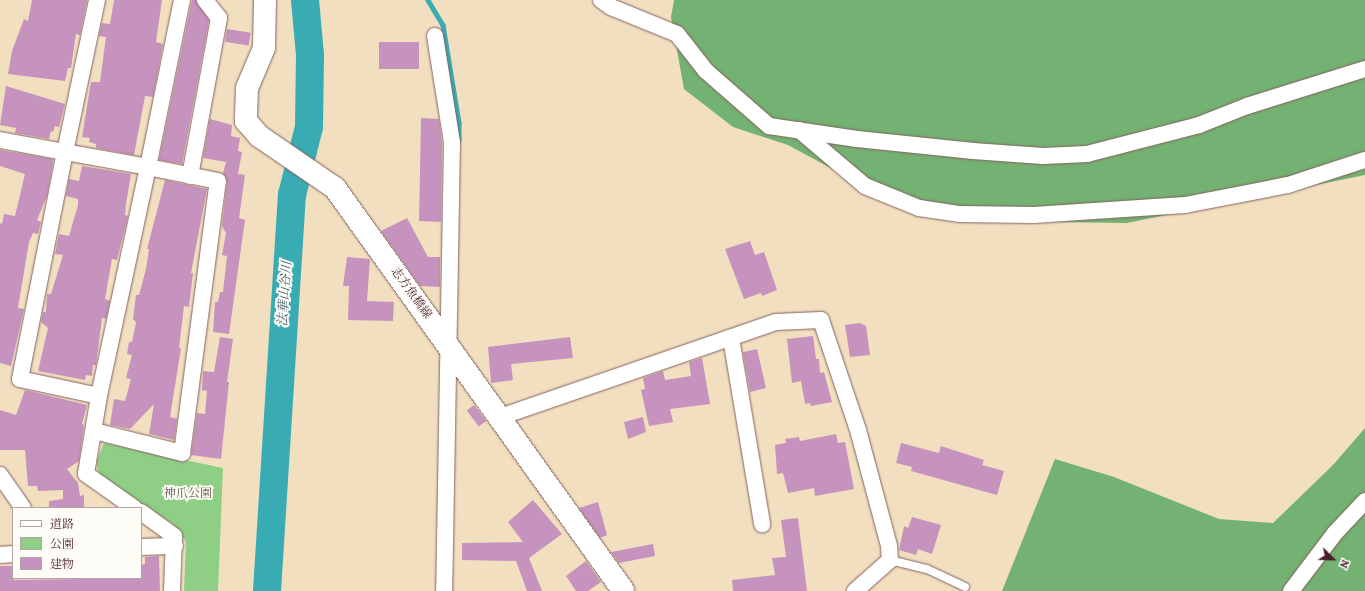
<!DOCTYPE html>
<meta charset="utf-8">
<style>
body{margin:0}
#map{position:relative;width:1365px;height:591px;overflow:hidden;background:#f1dfc0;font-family:Alegreya,"Noto Serif JP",serif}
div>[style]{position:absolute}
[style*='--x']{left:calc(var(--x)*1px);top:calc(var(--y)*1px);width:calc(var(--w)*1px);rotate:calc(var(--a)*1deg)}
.green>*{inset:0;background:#8fcf85}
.forest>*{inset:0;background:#73b272}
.stream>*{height:4.5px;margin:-2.25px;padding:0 2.25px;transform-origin:2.25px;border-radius:2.25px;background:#39abb3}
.river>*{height:28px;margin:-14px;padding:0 14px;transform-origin:14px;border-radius:14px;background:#39abb3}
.building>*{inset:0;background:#c693be;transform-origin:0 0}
.roads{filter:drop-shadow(0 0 1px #84625f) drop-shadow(0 0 1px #84625f)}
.service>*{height:8px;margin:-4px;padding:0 4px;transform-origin:4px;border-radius:4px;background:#fff}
.minor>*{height:16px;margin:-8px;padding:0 8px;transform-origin:8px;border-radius:8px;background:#fff}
.secondary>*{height:22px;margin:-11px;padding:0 11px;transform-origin:11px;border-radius:11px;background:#fff}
span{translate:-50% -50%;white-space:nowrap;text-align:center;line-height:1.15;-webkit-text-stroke:4px #fdfcf7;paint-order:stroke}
.street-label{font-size:12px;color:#4a1f2b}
.park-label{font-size:12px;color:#5f5446}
.water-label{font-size:13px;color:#425e68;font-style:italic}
.legend{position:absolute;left:12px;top:507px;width:130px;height:72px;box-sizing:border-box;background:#fdfcf7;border:1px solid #b5a4a5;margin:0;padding:5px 7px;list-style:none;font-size:12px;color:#4a1f2b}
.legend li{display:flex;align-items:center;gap:8px;height:20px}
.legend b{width:20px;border:1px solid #b5a4a5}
.north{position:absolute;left:1313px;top:539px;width:40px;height:40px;-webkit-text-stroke:3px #fdfcf7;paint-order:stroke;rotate:113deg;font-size:11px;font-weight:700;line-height:16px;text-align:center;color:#4a1f2b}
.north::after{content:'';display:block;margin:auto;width:14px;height:18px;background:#4a1f2b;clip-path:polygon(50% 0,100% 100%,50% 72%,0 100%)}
</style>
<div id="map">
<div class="green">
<div style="clip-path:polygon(104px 443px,223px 468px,218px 591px,184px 591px,186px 542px,173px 524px,100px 476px,96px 462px)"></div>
</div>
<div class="forest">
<div style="clip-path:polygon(674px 0,1365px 0,1365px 175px,1127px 223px,989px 221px,910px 211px,788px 145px,733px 127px,684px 89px,671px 17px)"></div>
<div style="clip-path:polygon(1365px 428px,1365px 591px,1002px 591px,1055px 459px,1114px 477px,1219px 519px,1273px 523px,1333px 465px)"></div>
</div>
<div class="stream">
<div style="--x:428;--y:0;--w:29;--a:59"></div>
<div style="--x:443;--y:25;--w:99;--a:80.7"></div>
<div style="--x:459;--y:123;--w:17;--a:90"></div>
</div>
<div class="river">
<div style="--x:267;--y:591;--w:397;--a:-86.4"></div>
<div style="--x:292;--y:195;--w:70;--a:-76"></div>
<div style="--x:309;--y:127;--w:72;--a:-89.2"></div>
<div style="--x:310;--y:55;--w:55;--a:-95.2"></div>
</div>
<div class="building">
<div style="clip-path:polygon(32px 0,87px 0,80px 35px,76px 34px,71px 68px,68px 68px,65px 81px,8px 74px,12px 51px,24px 19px,28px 21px)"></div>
<div style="clip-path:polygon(114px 0,162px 0,156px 42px,163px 44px,153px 97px,145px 96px,134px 155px,96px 148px,96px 144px,89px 142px,90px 138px,82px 137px,91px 82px,100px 82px,106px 37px,99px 36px,102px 23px,110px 24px)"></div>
<div style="clip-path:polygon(192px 0,196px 0,209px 20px,182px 164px,159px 160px)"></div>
<div style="left:227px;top:29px;width:24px;height:13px;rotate:9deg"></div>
<div style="left:419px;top:42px;width:27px;height:40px;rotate:90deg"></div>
<div style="clip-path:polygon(6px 86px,65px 104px,59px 127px,55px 126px,53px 132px,51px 131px,49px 139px,15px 133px,16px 128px,0 125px)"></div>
<div style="clip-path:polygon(421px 118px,439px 119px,442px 143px,441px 222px,419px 221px)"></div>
<div style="clip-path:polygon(210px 119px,232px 125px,231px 136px,240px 138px,238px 151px,242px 152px,238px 174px,245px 175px,239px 218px,245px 220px,229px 334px,213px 332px,215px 302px,218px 302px,220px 292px,223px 292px,227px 256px,222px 255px,226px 233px,222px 226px,227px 182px,223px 173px,226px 162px,203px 158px)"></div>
<div style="clip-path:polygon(0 150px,52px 159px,53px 162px,47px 196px,37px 220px,41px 222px,38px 234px,33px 233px,29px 242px,18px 308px,24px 309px,11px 366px,0 363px,0 223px,2px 224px,4px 214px,15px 216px,25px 174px,0 166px)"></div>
<div style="clip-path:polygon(82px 166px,131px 174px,126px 204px,125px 215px,128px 216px,117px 260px,112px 259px,105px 299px,110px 301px,106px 319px,102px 318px,96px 365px,93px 365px,92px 376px,86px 375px,85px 380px,38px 371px,48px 328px,41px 322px,43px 312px,46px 312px,47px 294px,51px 294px,63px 255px,55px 254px,59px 234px,69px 236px,78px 205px,78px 199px,66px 196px,69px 179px,79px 181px)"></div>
<div style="clip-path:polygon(165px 180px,207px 189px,191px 273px,193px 273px,189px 307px,184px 306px,179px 348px,181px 348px,170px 417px,177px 419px,174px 440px,149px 434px,154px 404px,130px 429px,110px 425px,114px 399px,125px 401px,131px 379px,126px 378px,132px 355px,127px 354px,129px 342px,132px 342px,136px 322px,133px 319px,136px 295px,139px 295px,146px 269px,149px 249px,147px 249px)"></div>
<div style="clip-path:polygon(407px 218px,428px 257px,440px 257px,440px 287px,420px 286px,381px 231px)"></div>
<div style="clip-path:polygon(750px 241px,755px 255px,764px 252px,777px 290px,762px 296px,761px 293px,744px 299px,725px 249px)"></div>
<div style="clip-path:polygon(347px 257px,370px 259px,367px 301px,394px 302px,393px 321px,348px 320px,349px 286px,343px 286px)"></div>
<div style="clip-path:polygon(860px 323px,866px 326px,870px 355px,850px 357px,845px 325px)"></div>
<div style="clip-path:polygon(813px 336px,816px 359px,819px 359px,820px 373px,824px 372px,832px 402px,811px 406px,810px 403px,805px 404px,801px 381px,792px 383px,787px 339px)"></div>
<div style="clip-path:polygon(220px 337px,233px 339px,227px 382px,229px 382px,221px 459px,191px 455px,197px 413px,205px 414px,207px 391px,202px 390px,203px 371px,214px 372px)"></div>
<div style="clip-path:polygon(570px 337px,573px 358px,511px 364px,513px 380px,491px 383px,488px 347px)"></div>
<div style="clip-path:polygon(757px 349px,766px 388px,750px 392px,743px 352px)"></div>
<div style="clip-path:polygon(702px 358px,710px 404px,670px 409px,673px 422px,649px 426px,641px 390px,645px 389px,643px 378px,663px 371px,665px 380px,691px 376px,689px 362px)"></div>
<div style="clip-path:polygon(25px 390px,87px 405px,82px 424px,84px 425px,79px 461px,67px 469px,78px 483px,80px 496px,84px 495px,84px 508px,49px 508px,49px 501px,63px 499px,63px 490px,38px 491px,37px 486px,28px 486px,25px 450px,0 450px,0 410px,16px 415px)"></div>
<div style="left:474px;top:405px;width:20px;height:9px;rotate:53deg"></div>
<div style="clip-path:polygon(643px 417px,646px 432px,628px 439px,624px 422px)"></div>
<div style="clip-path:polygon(836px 434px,838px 443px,845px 442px,854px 489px,815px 496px,814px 488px,788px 493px,783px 473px,777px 474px,775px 445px,786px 443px,785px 439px,799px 437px,800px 441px)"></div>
<div style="clip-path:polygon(901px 443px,939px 453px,941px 446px,984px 460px,982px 465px,1004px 471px,997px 495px,911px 471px,912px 467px,896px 463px)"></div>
<div style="clip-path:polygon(533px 500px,562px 534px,529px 558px,542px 591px,527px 591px,516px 561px,462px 560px,462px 543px,523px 542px,508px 522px)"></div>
<div style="clip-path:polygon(598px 502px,607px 535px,600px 538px,579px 508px)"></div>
<div style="clip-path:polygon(912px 517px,941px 525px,932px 554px,918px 549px,916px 555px,899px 550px,904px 526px,908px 528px)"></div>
<div style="clip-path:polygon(798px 518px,807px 591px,733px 591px,732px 580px,775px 575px,772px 558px,786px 557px,781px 520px)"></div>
<div style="clip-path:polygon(653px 544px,655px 556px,619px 563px,611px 552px)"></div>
<div style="clip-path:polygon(159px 556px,160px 591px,0 591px,0 566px,12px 566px,14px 580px,141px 578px,141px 565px,145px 564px,145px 557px)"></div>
<div style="clip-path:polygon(586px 561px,601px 582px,588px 591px,576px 591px,566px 576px)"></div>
</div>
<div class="roads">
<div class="service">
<div style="--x:890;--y:560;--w:38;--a:14"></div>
<div style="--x:927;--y:569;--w:42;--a:25.3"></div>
</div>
<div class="minor">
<div style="--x:601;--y:0;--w:12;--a:35"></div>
<div style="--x:611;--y:7;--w:71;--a:22.2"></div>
<div style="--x:677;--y:34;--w:47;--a:51.9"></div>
<div style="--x:706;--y:71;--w:84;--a:41.1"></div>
<div style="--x:769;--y:126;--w:89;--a:8.4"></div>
<div style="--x:857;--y:139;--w:117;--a:5.9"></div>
<div style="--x:973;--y:151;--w:70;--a:4.1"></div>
<div style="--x:1043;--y:156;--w:44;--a:-2.6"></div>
<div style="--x:1087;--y:154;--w:116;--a:-14.5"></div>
<div style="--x:1199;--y:125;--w:52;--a:-21.6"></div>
<div style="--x:1247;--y:106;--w:124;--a:-17.4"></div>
<div style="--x:435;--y:36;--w:107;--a:80.9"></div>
<div style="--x:452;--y:142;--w:449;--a:91"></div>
<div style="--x:799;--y:130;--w:87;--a:40.3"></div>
<div style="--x:865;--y:186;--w:58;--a:22.2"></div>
<div style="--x:919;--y:208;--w:40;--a:8.5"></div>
<div style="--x:959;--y:214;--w:75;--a:0.8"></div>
<div style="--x:1034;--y:215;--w:151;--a:-3.8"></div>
<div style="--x:1185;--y:205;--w:105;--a:-11"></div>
<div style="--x:1288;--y:185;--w:81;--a:-18"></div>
<div style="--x:0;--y:140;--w:66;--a:10.5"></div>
<div style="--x:65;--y:152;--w:155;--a:-78.1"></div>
<div style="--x:190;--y:176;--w:161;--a:-79.6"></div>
<div style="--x:219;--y:18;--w:23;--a:-128"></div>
<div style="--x:731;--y:338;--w:189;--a:80.5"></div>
<div style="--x:99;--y:396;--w:81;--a:-167.9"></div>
<div style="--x:20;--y:379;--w:231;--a:-78.8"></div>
<div style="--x:65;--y:152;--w:84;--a:10.2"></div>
<div style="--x:148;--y:167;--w:170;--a:-78.5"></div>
<div style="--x:500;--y:417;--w:292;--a:-19"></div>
<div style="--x:776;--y:322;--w:45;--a:-2.5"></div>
<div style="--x:821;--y:320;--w:116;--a:71.4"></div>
<div style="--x:858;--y:430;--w:120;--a:75"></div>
<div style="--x:889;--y:546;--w:14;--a:86"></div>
<div style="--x:890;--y:560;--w:47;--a:138.5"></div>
<div style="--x:94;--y:431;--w:91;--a:14"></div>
<div style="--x:182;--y:453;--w:274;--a:-82.5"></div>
<div style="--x:218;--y:181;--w:71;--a:-168.7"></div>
<div style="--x:148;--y:167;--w:234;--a:102.1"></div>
<div style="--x:99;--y:396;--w:79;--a:99.5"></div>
<div style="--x:86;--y:474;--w:59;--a:35.3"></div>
<div style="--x:0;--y:475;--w:40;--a:55.1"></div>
<div style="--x:141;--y:512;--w:41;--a:36"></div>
<div style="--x:174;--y:536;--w:55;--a:92.1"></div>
<div style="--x:141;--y:547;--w:34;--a:-2"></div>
<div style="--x:0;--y:555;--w:13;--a:-4"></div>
<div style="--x:1291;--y:591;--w:73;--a:-52.8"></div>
<div style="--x:1335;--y:533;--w:44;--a:-46.8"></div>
</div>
<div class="secondary">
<div style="--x:265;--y:0;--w:48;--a:91.2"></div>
<div style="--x:264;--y:48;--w:43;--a:113"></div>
<div style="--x:247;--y:88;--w:33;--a:92"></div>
<div style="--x:246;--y:121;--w:20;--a:49"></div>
<div style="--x:259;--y:136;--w:92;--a:34.4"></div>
<div style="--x:335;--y:188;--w:495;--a:54.4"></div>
</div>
</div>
<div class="street-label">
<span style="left:411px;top:293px;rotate:54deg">志方魚橋線</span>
</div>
<div class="park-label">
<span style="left:188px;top:494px">神爪公園</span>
</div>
<div class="water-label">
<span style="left:285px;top:294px;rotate:-86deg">法華山谷川</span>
</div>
<ul class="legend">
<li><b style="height:5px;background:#fff"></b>道路</li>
<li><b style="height:11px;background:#8fcf85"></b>公園</li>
<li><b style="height:11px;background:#c693be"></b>建物</li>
</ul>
<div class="north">N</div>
</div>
